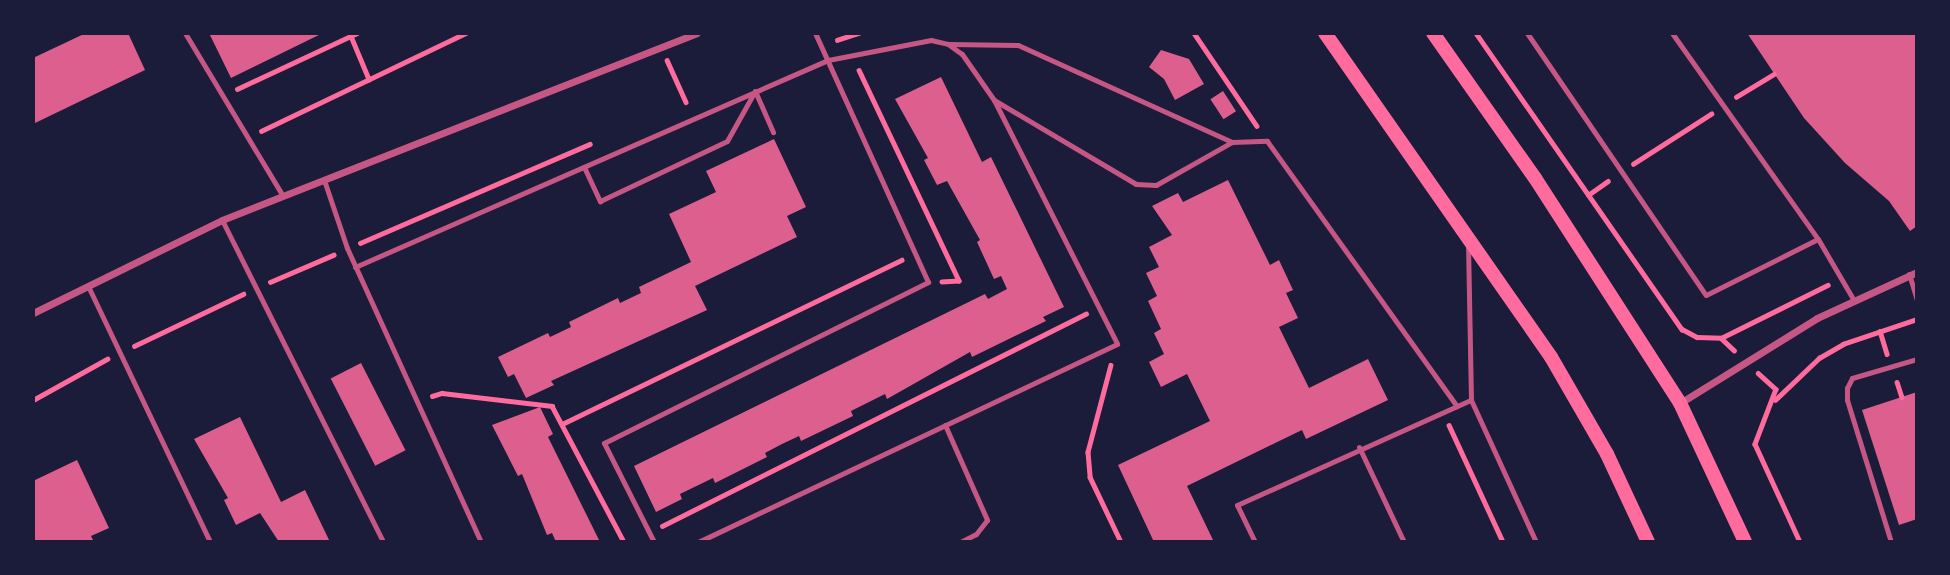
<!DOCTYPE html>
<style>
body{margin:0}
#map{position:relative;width:1950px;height:575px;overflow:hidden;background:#1b1b3a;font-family:"DM Sans",sans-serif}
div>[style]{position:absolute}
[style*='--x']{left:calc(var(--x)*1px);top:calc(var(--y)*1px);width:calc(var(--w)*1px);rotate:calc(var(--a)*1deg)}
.building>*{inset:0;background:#dd5f8e;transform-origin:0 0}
.path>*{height:4.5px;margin:-2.25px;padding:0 2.25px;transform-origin:2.25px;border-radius:2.25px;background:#ff6b9d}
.service>*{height:5px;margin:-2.5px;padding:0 2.5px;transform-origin:2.5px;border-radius:2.5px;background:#c65784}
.minor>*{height:7px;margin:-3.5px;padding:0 3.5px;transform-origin:3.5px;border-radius:3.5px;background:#c65784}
.secondary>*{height:14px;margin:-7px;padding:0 7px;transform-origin:7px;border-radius:7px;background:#ff6b9d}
span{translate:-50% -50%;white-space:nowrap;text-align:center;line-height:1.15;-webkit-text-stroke:5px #1b1b3a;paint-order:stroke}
.frame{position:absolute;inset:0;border:35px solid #1b1b3a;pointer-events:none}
</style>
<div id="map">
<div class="building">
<div style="clip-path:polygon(86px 33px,128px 33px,145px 70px,33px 124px,33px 58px)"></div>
<div style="clip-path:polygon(209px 33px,323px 33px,231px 78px)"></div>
<div style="clip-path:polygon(1747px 33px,1917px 33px,1917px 226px,1910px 231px,1889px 201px,1845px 163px,1804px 118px)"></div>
<div style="clip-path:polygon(1161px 50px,1189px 59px,1204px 84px,1175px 100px,1164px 79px,1149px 67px)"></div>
<div style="clip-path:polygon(941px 77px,982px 162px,991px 157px,1064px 307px,1043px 317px,1046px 321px,972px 357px,970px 352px,887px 399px,885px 394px,851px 411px,853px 416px,801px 441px,799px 436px,782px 444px,765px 453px,767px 457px,715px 483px,713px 478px,680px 494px,682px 499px,656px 512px,634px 466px,985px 294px,988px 299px,1007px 289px,1001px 276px,994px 279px,977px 242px,980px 240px,947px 181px,937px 185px,924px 160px,928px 158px,895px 99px)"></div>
<div style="left:1223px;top:91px;width:24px;height:15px;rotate:57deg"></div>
<div style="clip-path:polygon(774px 139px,806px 207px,787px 216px,797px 237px,695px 286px,707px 310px,551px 381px,554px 385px,526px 398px,514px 374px,508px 377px,498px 357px,548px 333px,550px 337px,571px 327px,569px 322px,618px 298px,620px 303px,641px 293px,639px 287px,691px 262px,669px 214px,716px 192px,706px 171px)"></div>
<div style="clip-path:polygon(1228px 180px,1270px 265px,1279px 260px,1293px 290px,1286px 293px,1298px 318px,1279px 327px,1309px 388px,1368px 359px,1388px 400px,1306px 439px,1302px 430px,1187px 486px,1214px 542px,1154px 542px,1118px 465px,1210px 421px,1187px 374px,1161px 387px,1149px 362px,1164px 354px,1154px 333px,1161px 329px,1148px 301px,1157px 296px,1146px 273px,1159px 267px,1149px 247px,1172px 235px,1152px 206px,1178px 193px,1183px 202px)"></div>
<div style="left:361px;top:363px;width:98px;height:34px;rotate:63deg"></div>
<div style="clip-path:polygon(1917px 392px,1917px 519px,1899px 525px,1862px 410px)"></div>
<div style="clip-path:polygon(540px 407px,553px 434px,548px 437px,600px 542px,556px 542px,552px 533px,547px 535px,522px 474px,518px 476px,492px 425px)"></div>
<div style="clip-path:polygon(240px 417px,281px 502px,305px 490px,330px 542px,279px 542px,260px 513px,236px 525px,224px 500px,228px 498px,194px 439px)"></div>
<div style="clip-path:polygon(77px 460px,109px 528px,91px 536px,94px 542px,33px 542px,33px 481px)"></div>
</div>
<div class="path">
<div style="--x:1194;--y:33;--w:112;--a:55.9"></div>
<div style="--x:1476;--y:33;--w:361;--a:55.2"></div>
<div style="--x:1682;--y:329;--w:17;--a:28"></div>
<div style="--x:1697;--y:337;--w:24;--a:2"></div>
<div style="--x:1721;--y:338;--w:119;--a:-26.4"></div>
<div style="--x:351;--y:36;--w:47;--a:67.3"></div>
<div style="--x:837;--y:40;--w:23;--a:-18"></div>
<div style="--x:667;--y:60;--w:46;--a:65.7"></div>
<div style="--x:859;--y:70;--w:233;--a:64.6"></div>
<div style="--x:959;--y:281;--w:17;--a:177"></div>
<div style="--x:237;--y:89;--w:132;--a:-25"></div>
<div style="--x:1736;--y:97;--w:44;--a:-31.2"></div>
<div style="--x:261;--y:131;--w:227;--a:-25.6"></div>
<div style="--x:1633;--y:164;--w:93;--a:-32.7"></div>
<div style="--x:1588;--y:195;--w:24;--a:-35"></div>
<div style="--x:360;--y:243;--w:250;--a:-23.3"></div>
<div style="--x:270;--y:282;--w:69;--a:-23.2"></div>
<div style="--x:1880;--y:331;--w:24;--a:73"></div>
<div style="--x:1721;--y:338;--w:18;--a:43"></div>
<div style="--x:134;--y:346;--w:121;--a:-25.5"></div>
<div style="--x:1111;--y:365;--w:90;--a:104.8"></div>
<div style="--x:1088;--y:452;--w:25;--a:85"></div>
<div style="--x:1090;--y:477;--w:72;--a:64.5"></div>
<div style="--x:1758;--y:373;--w:24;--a:42"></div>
<div style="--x:1776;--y:389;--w:59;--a:110.9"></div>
<div style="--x:1755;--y:444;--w:108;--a:65.3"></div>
<div style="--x:1897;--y:382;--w:16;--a:72"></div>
<div style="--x:432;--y:396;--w:10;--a:-17"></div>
<div style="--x:442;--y:393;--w:111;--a:6.7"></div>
<div style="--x:552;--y:406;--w:154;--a:62.1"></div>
<div style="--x:33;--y:400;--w:85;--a:-29"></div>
<div style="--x:1775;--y:400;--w:61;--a:-43.7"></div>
<div style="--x:1819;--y:358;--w:28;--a:-30"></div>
<div style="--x:1843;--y:344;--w:78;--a:-18.7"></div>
<div style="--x:562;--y:424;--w:377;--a:-25.8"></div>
<div style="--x:1449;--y:425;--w:129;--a:65.2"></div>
<div style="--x:662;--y:526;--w:474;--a:-26.6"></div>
</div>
<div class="service">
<div style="--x:185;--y:33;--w:190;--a:59"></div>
<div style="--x:1527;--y:33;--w:317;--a:55.7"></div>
<div style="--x:1706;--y:295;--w:125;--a:-26.6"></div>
<div style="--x:1672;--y:33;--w:252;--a:54.7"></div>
<div style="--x:1818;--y:239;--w:69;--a:59.7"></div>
<div style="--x:949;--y:44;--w:69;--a:0.8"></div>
<div style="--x:1018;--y:45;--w:235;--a:24.4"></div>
<div style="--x:1232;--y:142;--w:35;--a:-2"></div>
<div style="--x:1267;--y:141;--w:326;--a:54.4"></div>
<div style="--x:755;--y:91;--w:45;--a:66.3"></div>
<div style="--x:994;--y:100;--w:165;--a:30.6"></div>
<div style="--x:1136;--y:184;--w:20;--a:3"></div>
<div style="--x:1156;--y:185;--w:87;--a:-29.5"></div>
<div style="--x:584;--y:167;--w:38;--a:65"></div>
<div style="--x:600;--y:201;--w:140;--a:-25.3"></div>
<div style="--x:727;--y:141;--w:57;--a:-60.8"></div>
<div style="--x:324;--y:180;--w:72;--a:71.3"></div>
<div style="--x:347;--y:248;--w:323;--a:65.5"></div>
<div style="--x:222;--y:220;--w:360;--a:63.4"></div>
<div style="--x:355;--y:267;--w:516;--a:-23.64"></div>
<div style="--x:828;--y:60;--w:105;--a:-11"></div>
<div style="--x:931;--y:40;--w:17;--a:13"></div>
<div style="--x:948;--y:44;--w:17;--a:36"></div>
<div style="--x:962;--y:54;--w:56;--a:55.2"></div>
<div style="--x:994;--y:100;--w:273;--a:63.2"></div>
<div style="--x:1117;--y:344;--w:463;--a:154.7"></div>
<div style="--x:1909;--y:274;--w:27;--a:73"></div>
<div style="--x:88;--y:286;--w:284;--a:64.5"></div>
<div style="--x:1471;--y:400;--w:156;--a:65.4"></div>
<div style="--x:945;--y:425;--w:104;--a:66.1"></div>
<div style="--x:987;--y:520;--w:18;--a:128"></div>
<div style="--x:976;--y:534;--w:18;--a:153"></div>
<div style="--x:1359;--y:447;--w:105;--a:64.7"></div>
<div style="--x:654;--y:542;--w:111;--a:-116.8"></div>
<div style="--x:604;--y:443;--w:362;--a:-26.4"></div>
<div style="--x:928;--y:282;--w:273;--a:-114.4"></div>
<div style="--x:1255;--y:542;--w:41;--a:-115.9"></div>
<div style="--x:1237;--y:505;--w:256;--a:-24.2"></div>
<div style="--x:1471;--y:400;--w:155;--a:-91.1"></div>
<div style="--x:1891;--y:542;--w:149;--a:-107.2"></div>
<div style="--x:1847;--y:400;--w:12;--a:-90"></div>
<div style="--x:1847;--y:388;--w:11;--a:-63"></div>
<div style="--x:1852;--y:378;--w:68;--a:-16.3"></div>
</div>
<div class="minor">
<div style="--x:33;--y:313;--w:211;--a:-26.2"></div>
<div style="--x:222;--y:220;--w:510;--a:-21.49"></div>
<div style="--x:1680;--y:403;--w:161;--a:-31.8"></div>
<div style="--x:1817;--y:318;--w:110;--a:-24.7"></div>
</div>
<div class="secondary">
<div style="--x:1325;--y:33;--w:395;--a:55.1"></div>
<div style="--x:1551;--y:357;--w:112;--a:60"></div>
<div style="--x:1607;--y:454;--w:97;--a:65"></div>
<div style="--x:1433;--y:33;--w:177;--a:54.9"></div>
<div style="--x:1535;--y:178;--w:268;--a:57.2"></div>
<div style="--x:1680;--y:403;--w:153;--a:64.9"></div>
</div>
<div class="frame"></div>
</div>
